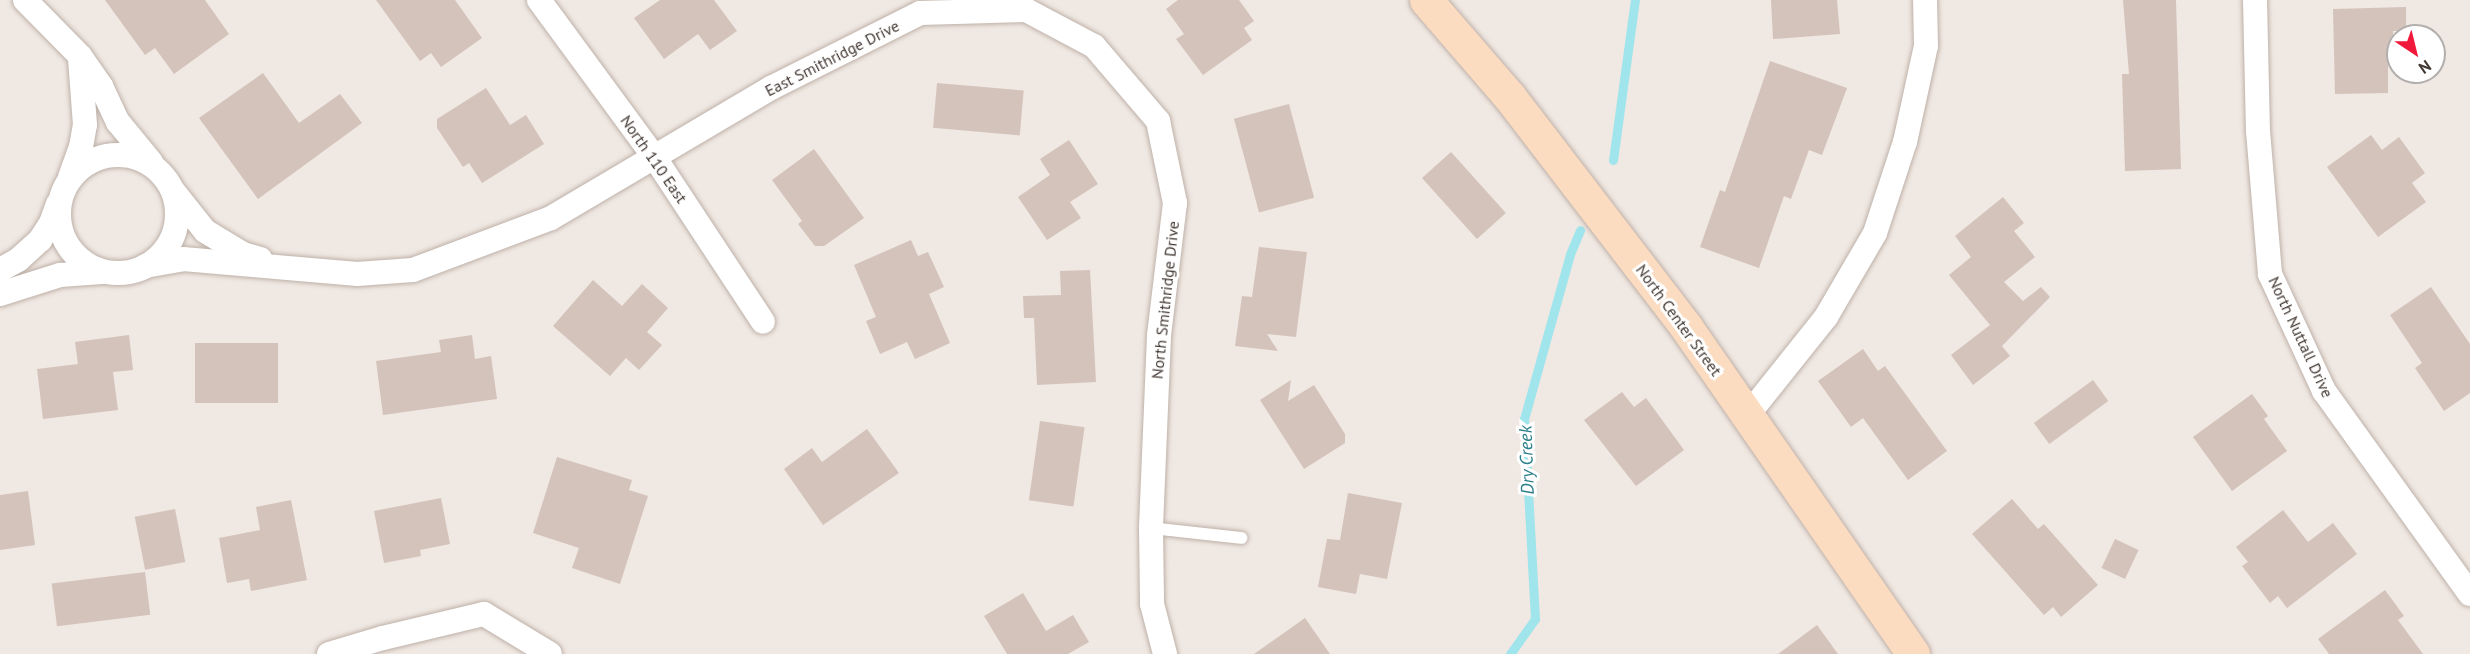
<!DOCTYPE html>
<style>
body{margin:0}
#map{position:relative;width:2470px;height:654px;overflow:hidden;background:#f0e8e2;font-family:"PT Sans",sans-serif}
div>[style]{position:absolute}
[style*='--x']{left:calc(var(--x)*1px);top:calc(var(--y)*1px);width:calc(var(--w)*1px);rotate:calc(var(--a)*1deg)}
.stream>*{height:9px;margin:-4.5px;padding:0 4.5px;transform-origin:4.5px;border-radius:4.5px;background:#a0e4ec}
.building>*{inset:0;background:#d4c3bb;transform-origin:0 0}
.roads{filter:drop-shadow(0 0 2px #beb1a9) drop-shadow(0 0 2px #beb1a9)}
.lane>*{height:12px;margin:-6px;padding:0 6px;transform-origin:6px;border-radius:6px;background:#fff}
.street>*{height:24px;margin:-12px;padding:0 12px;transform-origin:12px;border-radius:12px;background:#fff}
.street>.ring{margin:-12px;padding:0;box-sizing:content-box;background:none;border:24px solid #fff;border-radius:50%}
.secondary>*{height:33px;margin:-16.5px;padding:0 16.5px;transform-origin:16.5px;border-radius:16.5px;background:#fcdcc1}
span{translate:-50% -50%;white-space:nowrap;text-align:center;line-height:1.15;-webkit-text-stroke:6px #fff;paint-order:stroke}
.street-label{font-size:16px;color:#423833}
.water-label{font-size:18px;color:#2b7f8a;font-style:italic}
.north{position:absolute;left:2386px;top:24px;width:60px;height:60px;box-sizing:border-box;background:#fff;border:2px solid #b3afad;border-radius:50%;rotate:145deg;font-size:16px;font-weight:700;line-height:24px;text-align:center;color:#423833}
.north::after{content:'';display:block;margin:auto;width:21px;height:27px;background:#f1193b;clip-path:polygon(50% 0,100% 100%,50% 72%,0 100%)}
</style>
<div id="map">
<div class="stream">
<div style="--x:1613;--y:160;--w:162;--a:-82.2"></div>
<div style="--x:1510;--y:654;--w:43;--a:-54.5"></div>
<div style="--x:1535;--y:619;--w:200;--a:-93.1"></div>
<div style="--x:1524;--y:419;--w:171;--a:-74.4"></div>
<div style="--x:1570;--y:254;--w:26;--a:-67"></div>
</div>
<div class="building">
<div style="clip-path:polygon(105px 0,205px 0,229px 34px,174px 74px,155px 48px,145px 55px)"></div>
<div style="clip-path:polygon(376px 0,455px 0,482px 38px,441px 67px,431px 53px,420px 61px)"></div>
<div style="clip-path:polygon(660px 0,714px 0,737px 31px,710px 50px,698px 34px,664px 59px,634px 18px)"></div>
<div style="clip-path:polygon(1178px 0,1239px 0,1254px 21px,1244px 28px,1252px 40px,1203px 75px,1176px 39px,1184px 34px,1166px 9px)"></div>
<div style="clip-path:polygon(1771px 0,1837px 0,1840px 34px,1773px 39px)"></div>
<div style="clip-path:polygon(2123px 0,2176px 0,2181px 169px,2125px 171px,2122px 74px,2129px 74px)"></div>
<div style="clip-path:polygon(2406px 7px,2406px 31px,2393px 31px,2394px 64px,2388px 64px,2388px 93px,2335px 94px,2333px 9px)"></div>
<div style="clip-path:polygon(1770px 61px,1847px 88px,1822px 155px,1809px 150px,1791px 199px,1784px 196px,1759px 268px,1700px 247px,1720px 190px,1725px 192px)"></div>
<div style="clip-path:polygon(263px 73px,299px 123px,340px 94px,362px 123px,258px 199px,199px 118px)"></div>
<div style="left:937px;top:83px;width:87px;height:45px;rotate:5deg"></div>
<div style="clip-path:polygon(486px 88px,510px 125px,526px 115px,544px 144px,482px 183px,469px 163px,463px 167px,437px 128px,437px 119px)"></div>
<div style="left:1289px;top:104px;width:97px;height:57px;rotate:75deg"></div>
<div style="clip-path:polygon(2371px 135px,2382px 150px,2399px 137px,2425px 173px,2412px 183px,2426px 202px,2378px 237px,2327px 167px)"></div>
<div style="clip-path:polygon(1069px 140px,1098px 184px,1070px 202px,1081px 218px,1047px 240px,1018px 197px,1050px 175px,1040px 159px)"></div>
<div style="clip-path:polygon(814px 149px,864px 218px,824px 246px,815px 246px,798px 224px,802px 221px,772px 180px)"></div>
<div style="left:1451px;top:152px;width:82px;height:39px;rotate:48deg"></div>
<div style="clip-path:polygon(2003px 197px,2024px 223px,2014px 231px,2035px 257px,2004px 282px,2023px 301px,2041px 287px,2050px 297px,2002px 346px,2010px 356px,1973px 385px,1951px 355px,1990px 325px,1949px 275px,1971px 257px,1955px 236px)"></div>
<div style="clip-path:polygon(911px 240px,918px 256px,928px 252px,944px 287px,929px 294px,950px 343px,915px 359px,907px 342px,880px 354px,866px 321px,876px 317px,854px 265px)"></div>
<div style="clip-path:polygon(1259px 247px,1307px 252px,1296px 337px,1267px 334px,1278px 351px,1235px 346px,1242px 296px,1252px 297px)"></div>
<div style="clip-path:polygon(1090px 270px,1096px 382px,1037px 385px,1034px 318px,1024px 318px,1023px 296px,1061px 295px,1060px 271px)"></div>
<div style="clip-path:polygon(593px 280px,622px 306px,642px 284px,668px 308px,647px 332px,662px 345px,639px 370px,626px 358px,610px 376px,553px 326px)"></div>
<div style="clip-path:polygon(2431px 287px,2470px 344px,2470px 393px,2444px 411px,2415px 368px,2422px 363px,2390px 315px)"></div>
<div style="clip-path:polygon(129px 335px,133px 370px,113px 372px,118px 410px,43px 419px,37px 369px,78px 364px,75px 342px)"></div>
<div style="clip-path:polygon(472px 335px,475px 359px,491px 356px,497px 399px,383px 415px,376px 361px,441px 352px,439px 340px)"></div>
<div style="left:195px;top:343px;width:83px;height:60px"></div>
<div style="clip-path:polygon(1863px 349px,1878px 371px,1885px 366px,1947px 451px,1908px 480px,1863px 418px,1851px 427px,1818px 381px)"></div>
<div style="clip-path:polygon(1291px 380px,1288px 401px,1314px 385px,1345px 434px,1345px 443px,1304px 469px,1260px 400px)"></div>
<div style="left:2093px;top:380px;width:26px;height:73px;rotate:54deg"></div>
<div style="clip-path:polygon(1622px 392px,1634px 407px,1646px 398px,1684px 450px,1636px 486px,1584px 420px)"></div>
<div style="clip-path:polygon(2252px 394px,2268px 416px,2264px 419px,2287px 451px,2232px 491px,2193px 437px)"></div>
<div style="left:1040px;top:421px;width:45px;height:80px;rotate:8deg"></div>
<div style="clip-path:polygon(867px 429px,899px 473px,823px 525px,784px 469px,812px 448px,822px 462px)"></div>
<div style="clip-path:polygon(557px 457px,632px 480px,629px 490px,648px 496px,620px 584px,572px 568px,579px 548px,533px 533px)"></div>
<div style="clip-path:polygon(28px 491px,35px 545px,0 550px,0 495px)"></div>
<div style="clip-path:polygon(1348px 493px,1402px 503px,1387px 579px,1360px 574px,1356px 594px,1318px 587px,1327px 539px,1340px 540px)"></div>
<div style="clip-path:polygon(441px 498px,450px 544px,420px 550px,421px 556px,384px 563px,374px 511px)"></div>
<div style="clip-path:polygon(2012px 499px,2038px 529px,2044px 524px,2098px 585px,2061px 617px,2053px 607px,2044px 615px,1972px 534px)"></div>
<div style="clip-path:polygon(291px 500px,307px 580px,251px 591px,249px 579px,227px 583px,219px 538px,260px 530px,256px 507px)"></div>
<div style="left:175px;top:509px;width:54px;height:41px;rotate:79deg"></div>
<div style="clip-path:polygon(2283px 510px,2308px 542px,2333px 523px,2357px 554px,2287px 608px,2278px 596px,2270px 603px,2242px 566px,2248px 562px,2236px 547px)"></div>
<div style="left:2115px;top:539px;width:26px;height:32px;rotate:25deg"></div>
<div style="left:145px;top:572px;width:43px;height:94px;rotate:83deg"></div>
<div style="clip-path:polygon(2385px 590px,2404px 616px,2398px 620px,2423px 654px,2329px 654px,2318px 639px)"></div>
<div style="clip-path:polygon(1023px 593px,1046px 631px,1073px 615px,1089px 642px,1068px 654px,1007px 654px,984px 616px)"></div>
<div style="clip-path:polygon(1305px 618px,1330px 654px,1254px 654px)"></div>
<div style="clip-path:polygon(1817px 625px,1838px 654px,1778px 654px)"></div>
</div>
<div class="roads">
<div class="lane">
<div style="--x:1151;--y:528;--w:91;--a:6.3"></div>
</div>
<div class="street">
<div style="--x:25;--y:0;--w:78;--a:45.5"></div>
<div style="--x:80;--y:56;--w:37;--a:55"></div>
<div style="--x:101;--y:86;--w:40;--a:65"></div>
<div style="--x:118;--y:122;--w:52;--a:50.5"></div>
<div style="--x:539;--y:0;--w:196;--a:53.7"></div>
<div style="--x:655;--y:158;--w:196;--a:56.6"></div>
<div style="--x:2255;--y:0;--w:131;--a:88.7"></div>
<div style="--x:2258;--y:131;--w:144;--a:85.2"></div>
<div style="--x:2270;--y:274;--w:129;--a:65.2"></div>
<div style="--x:2324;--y:391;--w:250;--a:54.3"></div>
<div class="ring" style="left:59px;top:155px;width:94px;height:94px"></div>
<div style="--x:70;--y:177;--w:32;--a:-70"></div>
<div style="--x:81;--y:147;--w:22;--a:-80"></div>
<div style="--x:85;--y:125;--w:67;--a:-94.3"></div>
<div style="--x:174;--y:192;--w:50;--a:51.5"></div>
<div style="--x:205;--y:231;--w:44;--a:31.2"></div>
<div style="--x:243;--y:254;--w:18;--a:16"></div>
<div style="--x:145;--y:266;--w:39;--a:-10"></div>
<div style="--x:183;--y:259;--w:175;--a:4.9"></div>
<div style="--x:357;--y:274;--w:56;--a:-4.1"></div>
<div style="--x:413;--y:270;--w:147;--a:-20.6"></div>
<div style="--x:551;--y:218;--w:256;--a:-30.6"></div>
<div style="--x:771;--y:88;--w:167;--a:-26.7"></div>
<div style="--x:920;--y:13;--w:106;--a:-1.6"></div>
<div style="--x:1026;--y:10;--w:77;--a:27.9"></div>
<div style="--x:1094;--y:46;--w:99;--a:49.5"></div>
<div style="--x:1158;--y:121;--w:84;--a:78.3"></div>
<div style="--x:1175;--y:203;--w:134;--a:96.9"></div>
<div style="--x:1159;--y:336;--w:192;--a:92.4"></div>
<div style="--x:1151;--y:528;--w:76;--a:89.2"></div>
<div style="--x:1152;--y:604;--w:52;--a:75.4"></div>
<div style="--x:0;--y:270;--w:21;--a:-29"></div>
<div style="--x:18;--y:260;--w:30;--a:-42"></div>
<div style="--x:40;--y:240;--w:20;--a:-57"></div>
<div style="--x:51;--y:223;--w:20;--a:-70"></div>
<div style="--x:0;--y:294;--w:63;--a:-17.6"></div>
<div style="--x:60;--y:275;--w:42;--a:-4.1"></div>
<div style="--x:1747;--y:416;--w:127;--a:-51.4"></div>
<div style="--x:1826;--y:317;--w:97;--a:-59.7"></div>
<div style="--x:1875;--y:233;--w:96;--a:-71.8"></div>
<div style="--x:1905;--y:142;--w:98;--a:-77.7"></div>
<div style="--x:1926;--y:46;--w:46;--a:-91.2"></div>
<div style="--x:329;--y:654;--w:56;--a:-16.5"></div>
<div style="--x:383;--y:638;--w:104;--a:-13.4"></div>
<div style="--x:484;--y:614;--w:77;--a:31.2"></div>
</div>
<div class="secondary">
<div style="--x:1426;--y:0;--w:127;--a:49.2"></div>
<div style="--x:1509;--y:96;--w:291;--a:52.5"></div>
<div style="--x:1686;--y:327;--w:398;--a:55.2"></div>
</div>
</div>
<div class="street-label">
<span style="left:832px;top:58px;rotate:-27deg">East Smithridge Drive</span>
<span style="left:654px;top:159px;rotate:55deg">North 110 East</span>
<span style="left:1165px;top:300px;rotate:-84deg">North Smithridge Drive</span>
<span style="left:1679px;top:320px;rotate:54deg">North Center Street</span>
<span style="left:2301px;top:337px;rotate:65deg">North Nuttall Drive</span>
</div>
<div class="water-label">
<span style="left:1527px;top:460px;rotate:-92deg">Dry Creek</span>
</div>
<div class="north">N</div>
</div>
